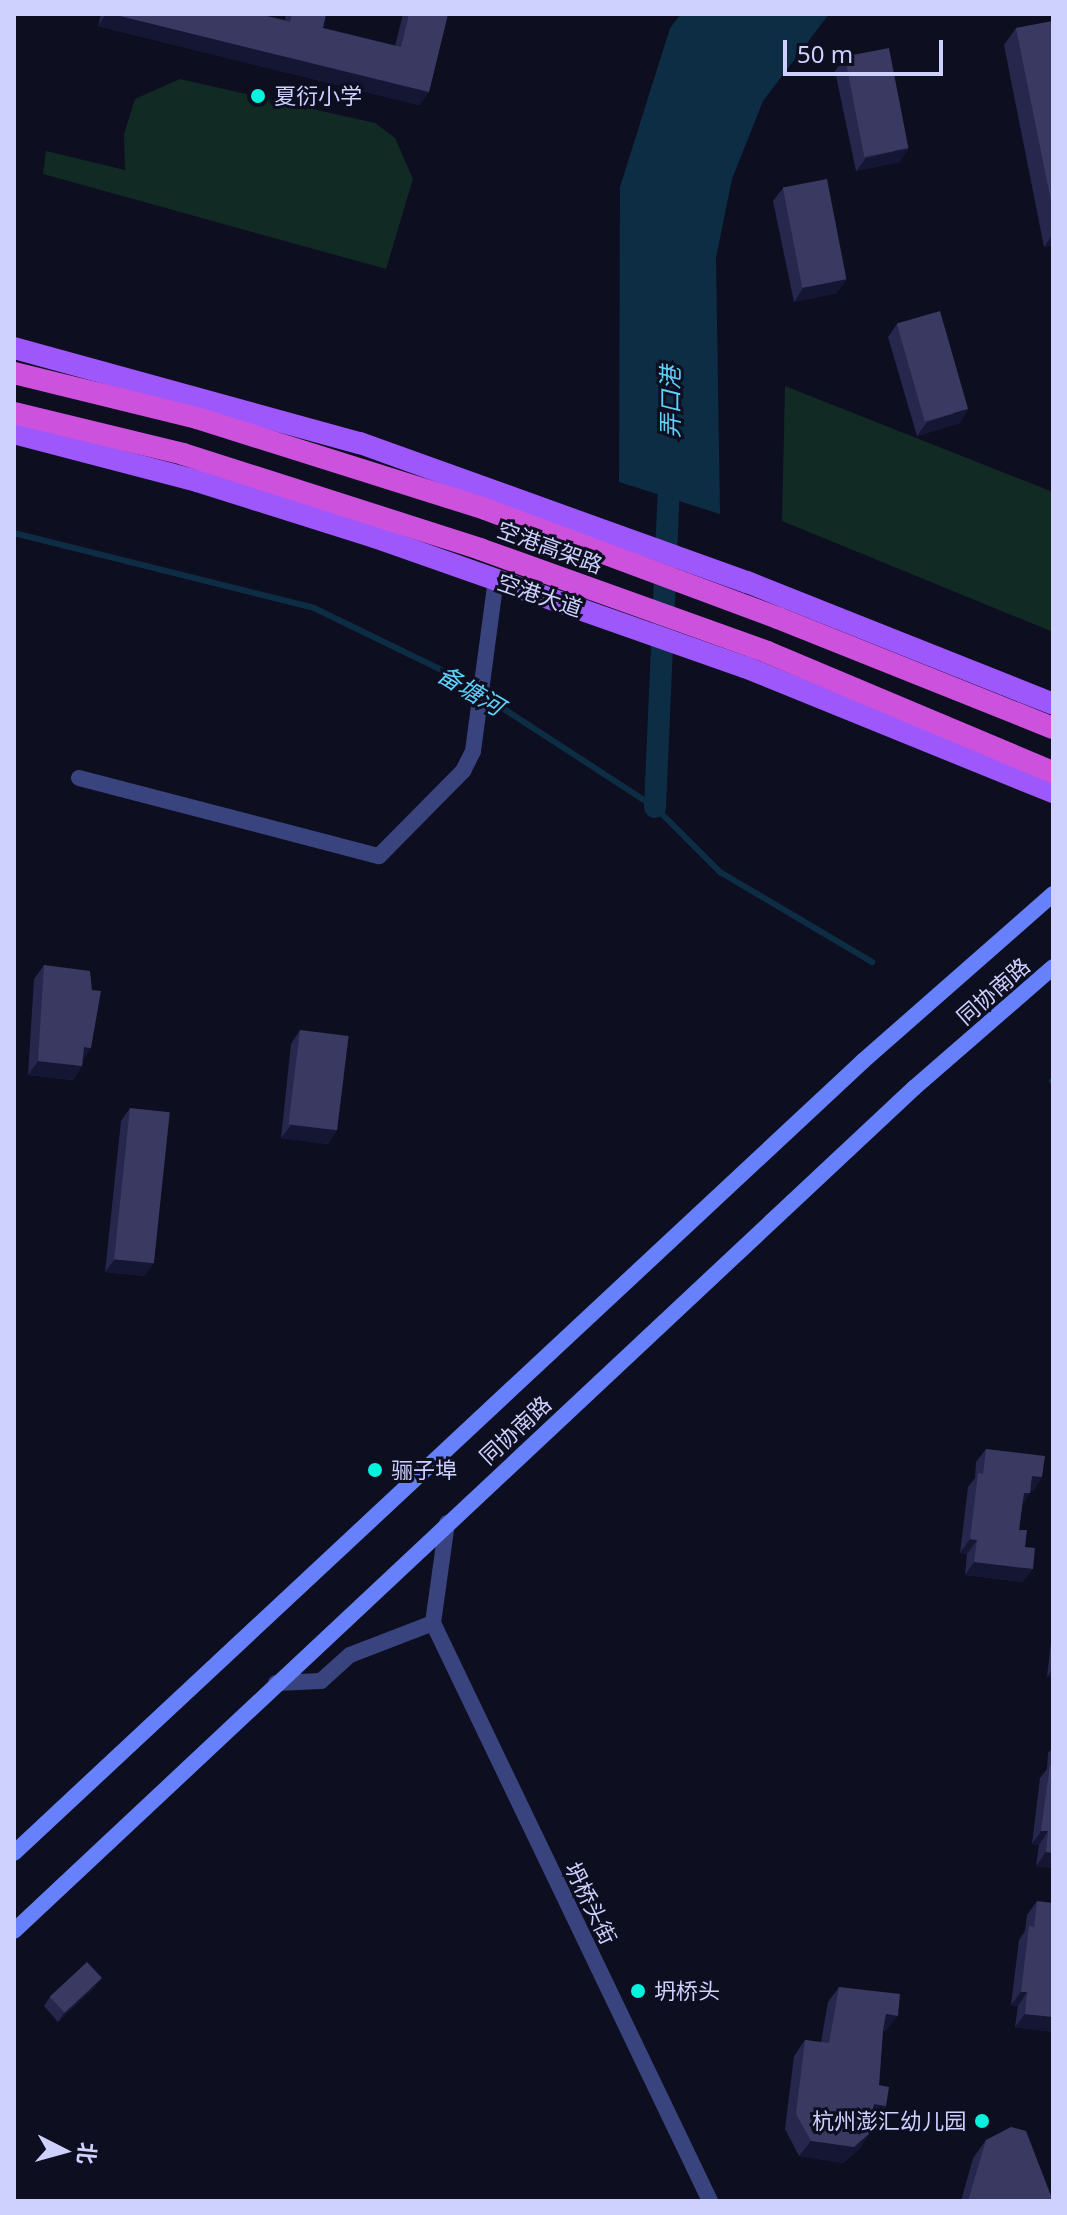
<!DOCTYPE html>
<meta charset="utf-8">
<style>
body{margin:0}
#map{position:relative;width:1067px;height:2215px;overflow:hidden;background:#0d0e20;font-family:"Noto Sans","Noto Sans SC",sans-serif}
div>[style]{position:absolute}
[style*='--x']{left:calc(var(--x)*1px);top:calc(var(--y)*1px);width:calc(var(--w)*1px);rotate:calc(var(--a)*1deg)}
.green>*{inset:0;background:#112a24}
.water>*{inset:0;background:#0d2d44}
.stream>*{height:6px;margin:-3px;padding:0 3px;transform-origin:3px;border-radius:3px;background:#0d2d44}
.canal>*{height:22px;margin:-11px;padding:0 11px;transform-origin:11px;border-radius:11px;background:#0d2d44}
.minor>*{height:16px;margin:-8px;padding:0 8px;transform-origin:8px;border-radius:8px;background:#39447e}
.secondary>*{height:16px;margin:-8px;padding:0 8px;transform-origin:8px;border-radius:8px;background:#6780fb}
.primary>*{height:22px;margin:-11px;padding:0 11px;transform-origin:11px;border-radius:11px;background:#9e57fb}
.trunk>*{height:22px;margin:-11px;padding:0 11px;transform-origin:11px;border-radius:11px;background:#cc52de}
.wall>*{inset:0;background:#27274e}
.shaded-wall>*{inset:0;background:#151534}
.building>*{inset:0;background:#393961;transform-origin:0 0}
.dots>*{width:22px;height:22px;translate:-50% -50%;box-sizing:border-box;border:4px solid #0d0e20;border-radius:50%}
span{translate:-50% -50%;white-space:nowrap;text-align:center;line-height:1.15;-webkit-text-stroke:6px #0d0e20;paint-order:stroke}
.poi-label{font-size:22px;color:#ced1fe}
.left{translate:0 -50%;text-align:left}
.right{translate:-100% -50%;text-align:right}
.street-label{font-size:22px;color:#ced1fe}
.water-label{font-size:24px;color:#5ed1fb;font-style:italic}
.frame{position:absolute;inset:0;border:16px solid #ced1fe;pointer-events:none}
.north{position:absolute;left:24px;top:2111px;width:80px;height:80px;-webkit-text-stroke:6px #0d0e20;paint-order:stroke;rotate:96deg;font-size:22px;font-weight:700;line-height:32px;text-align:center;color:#ced1fe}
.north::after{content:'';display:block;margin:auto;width:28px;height:36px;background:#ced1fe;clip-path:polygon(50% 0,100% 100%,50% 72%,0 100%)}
.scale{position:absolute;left:783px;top:40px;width:160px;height:36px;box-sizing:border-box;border:4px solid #ced1fe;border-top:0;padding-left:10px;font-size:24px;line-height:28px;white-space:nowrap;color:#ced1fe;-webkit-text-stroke:6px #0d0e20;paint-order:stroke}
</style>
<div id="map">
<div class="green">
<div style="clip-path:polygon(180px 79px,375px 123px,395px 138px,413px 179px,386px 269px,43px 174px,46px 151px,125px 170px,124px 134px,135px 99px)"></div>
<div style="clip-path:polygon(785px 386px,1053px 492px,1053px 632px,782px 521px)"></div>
</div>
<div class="water">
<div style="clip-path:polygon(681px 14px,829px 14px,763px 101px,732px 179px,716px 258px,720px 514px,619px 482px,620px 187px,670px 28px)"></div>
</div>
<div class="stream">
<div style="--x:14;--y:533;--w:309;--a:14"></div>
<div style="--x:314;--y:608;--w:151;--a:25.9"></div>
<div style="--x:450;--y:674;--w:244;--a:33"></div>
<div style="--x:655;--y:807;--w:92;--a:45"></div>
<div style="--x:720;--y:872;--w:177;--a:30.6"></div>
<div style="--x:1052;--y:1081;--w:1;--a:45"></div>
</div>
<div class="canal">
<div style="--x:655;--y:807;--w:338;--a:-87.5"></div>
</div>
<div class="minor">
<div style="--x:79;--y:778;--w:310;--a:14.6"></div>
<div style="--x:379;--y:856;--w:120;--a:-45.3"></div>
<div style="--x:463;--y:771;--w:22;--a:-63"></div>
<div style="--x:473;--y:751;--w:174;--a:-82.4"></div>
<div style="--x:447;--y:1523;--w:101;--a:98"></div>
<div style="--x:433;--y:1623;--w:641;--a:64.39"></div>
<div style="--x:276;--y:1683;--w:45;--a:-2.5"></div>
<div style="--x:321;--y:1681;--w:39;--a:-42"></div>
<div style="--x:350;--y:1655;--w:89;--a:-21.1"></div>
</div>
<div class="secondary">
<div style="--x:14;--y:1853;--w:1161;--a:-43.01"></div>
<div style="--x:863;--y:1061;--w:253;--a:-41.3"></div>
<div style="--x:14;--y:1931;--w:1233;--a:-43.13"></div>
<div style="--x:914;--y:1088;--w:184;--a:-41"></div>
</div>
<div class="primary">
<div style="--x:14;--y:348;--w:359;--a:15.4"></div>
<div style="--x:360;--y:443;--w:411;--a:19.8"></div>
<div style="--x:747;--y:582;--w:329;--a:21.7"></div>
<div style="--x:14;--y:433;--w:189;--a:14.7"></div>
<div style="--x:197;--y:481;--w:187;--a:17.5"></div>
<div style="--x:375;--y:537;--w:392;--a:19.4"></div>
<div style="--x:745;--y:667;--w:332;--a:22.1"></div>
</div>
<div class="trunk">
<div style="--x:14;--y:373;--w:188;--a:13.8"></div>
<div style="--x:197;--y:418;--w:302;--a:17.5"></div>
<div style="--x:485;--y:509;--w:313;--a:20.4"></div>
<div style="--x:778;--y:618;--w:296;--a:21.8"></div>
<div style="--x:14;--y:413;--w:174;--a:13.6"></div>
<div style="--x:183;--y:454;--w:312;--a:17.7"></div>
<div style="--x:480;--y:549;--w:305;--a:19.7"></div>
<div style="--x:767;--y:652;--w:310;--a:22.8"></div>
</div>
<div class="wall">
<div style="clip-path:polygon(101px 14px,259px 14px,285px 20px,286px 14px,326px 14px,323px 28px,395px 46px,403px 14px,448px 14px,429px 92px,419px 105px,98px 26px)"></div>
<div style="clip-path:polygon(1053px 21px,1053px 245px,1044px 247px,1004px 45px,1016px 28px)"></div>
<div style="clip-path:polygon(845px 57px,900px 162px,856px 171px,835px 71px)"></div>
<div style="clip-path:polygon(783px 188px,837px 293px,794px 302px,773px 201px)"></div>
<div style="clip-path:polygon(897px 324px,960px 423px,917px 436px,888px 337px)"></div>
<div style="clip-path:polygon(44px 965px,91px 1048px,83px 1060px,82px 1066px,73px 1080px,28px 1075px,34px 979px)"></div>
<div style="clip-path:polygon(300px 1030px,337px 1130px,328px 1144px,281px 1138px,291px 1044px)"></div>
<div style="clip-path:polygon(130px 1108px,145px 1276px,105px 1272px,121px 1121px)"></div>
<div style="clip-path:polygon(986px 1449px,1042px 1477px,1033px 1491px,1031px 1491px,1022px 1505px,1019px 1530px,1025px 1547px,1023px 1582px,965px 1575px,967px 1554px,960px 1553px,968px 1487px,975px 1478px,976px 1462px)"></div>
<div style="clip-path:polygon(1053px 1623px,1053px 1677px,1047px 1677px)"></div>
<div style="clip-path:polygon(1053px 1747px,1053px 1868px,1036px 1866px,1039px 1845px,1032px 1844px,1040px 1778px,1047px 1769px,1048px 1753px)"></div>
<div style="clip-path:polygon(1037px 1901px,1053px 2032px,1015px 2027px,1018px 2006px,1011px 2005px,1019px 1940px,1025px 1931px,1027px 1915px)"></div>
<div style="clip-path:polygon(95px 1987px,58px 2022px,44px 2006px,50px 1997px)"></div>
<div style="clip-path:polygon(839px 1987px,886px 2031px,883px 2031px,879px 2085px,886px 2106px,875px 2121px,872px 2121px,860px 2148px,843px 2163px,799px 2156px,785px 2129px,794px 2056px,805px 2040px,821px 2042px,828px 2002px)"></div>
<div style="clip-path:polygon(986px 2140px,1053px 2201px,961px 2201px,973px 2158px)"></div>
</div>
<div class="shaded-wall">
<div style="clip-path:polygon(106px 14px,112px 14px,429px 92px,419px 105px,98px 26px)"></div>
<div style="clip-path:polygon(909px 148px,900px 162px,856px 171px,866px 158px)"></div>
<div style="clip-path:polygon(1053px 234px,1053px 245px,1044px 247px)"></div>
<div style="clip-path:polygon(847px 279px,837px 293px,794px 302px,803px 288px)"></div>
<div style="clip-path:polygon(969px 409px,960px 423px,917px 436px,927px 422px)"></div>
<div style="clip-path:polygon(84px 1047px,91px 1048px,82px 1062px)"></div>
<div style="clip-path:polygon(38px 1061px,82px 1066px,73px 1080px,28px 1075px)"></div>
<div style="clip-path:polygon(291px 1125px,337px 1130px,328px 1144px,281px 1138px)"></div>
<div style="clip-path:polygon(115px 1259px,154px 1263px,145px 1276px,105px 1272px)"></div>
<div style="clip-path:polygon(1032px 1476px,1042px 1477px,1033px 1491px,1023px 1490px)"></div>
<div style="clip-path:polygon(1024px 1493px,1030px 1493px,1021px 1507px)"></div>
<div style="clip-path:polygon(970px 1539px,977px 1540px,967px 1554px,960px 1553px)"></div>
<div style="clip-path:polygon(974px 1562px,1033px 1569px,1023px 1582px,965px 1575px)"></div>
<div style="clip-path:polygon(1053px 1668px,1053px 1677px,1047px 1677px)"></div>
<div style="clip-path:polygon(1041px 1831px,1048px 1831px,1039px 1845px,1032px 1844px)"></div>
<div style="clip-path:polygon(1046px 1852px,1053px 1853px,1053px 1868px,1036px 1866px)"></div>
<div style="clip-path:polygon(102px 1978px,95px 1987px,58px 2022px,64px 2013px)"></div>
<div style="clip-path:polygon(1021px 1992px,1027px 1992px,1018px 2006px,1011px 2005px)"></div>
<div style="clip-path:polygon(886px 2014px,898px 2016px,886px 2031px,875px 2030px)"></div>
<div style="clip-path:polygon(1025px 2014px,1053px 2017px,1053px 2032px,1015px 2027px)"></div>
<div style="clip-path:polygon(874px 2104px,886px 2106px,875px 2121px,863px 2120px)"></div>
<div style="clip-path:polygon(871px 2132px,860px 2148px,843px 2163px,799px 2156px,811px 2141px)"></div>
</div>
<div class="building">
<div style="clip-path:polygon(112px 14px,259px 14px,290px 22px,292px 14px,326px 14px,323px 28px,401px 47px,409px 14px,448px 14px,429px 92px)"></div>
<div style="clip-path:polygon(1053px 21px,1053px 211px,1016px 28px)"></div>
<div style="left:889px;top:48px;width:102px;height:45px;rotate:79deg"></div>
<div style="left:827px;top:179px;width:102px;height:45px;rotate:79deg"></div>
<div style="left:940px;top:311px;width:102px;height:45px;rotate:74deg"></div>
<div style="clip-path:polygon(44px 965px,90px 971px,92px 990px,101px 991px,91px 1048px,84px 1047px,82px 1066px,38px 1061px)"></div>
<div style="left:300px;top:1030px;width:49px;height:95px;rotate:7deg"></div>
<div style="left:130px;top:1108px;width:40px;height:152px;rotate:6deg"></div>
<div style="clip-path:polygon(986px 1449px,1045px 1456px,1042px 1477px,1032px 1476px,1030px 1493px,1024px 1493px,1019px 1530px,1027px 1530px,1025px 1547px,1035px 1548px,1033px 1569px,974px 1562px,977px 1540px,970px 1539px,978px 1473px,983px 1474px)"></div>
<div style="clip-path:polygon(1050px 1765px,1053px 1765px,1053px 1853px,1046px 1852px,1048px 1831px,1041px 1831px)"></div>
<div style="clip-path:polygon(1037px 1901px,1053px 1903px,1053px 2017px,1025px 2014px,1027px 1992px,1021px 1992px,1029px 1926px,1034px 1927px)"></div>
<div style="left:87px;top:1962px;width:22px;height:51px;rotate:47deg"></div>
<div style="clip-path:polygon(839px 1987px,900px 1994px,898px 2016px,886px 2014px,883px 2030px,879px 2085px,889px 2087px,886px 2106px,874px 2104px,871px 2132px,854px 2147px,811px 2141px,796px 2114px,805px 2040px,829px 2043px)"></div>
<div style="clip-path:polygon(1011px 2127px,1026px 2131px,1053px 2201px,968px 2201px,986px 2140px)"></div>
</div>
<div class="dots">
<div style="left:258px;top:96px;background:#06f2dc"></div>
<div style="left:375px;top:1470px;background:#06f2dc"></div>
<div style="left:638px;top:1991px;background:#06f2dc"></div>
<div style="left:982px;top:2121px;background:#06f2dc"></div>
</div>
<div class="poi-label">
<span class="left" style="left:274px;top:96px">夏衍小学</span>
<span class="left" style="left:391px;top:1470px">骊子埠</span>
<span class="left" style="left:654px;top:1991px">坍桥头</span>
<span class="right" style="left:966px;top:2121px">杭州澎汇幼儿园</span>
</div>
<div class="street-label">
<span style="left:550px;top:547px;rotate:20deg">空港高架路</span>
<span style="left:540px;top:595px;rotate:19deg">空港大道</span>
<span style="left:993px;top:991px;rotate:-41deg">同协南路</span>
<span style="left:515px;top:1430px;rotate:-43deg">同协南路</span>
<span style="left:591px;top:1903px;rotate:64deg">坍桥头街</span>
</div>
<div class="water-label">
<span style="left:670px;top:402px;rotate:-90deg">弄口港</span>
<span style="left:471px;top:690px;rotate:31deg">备塘河</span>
</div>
<div class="frame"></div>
<div class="north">北</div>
<div class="scale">50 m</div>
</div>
